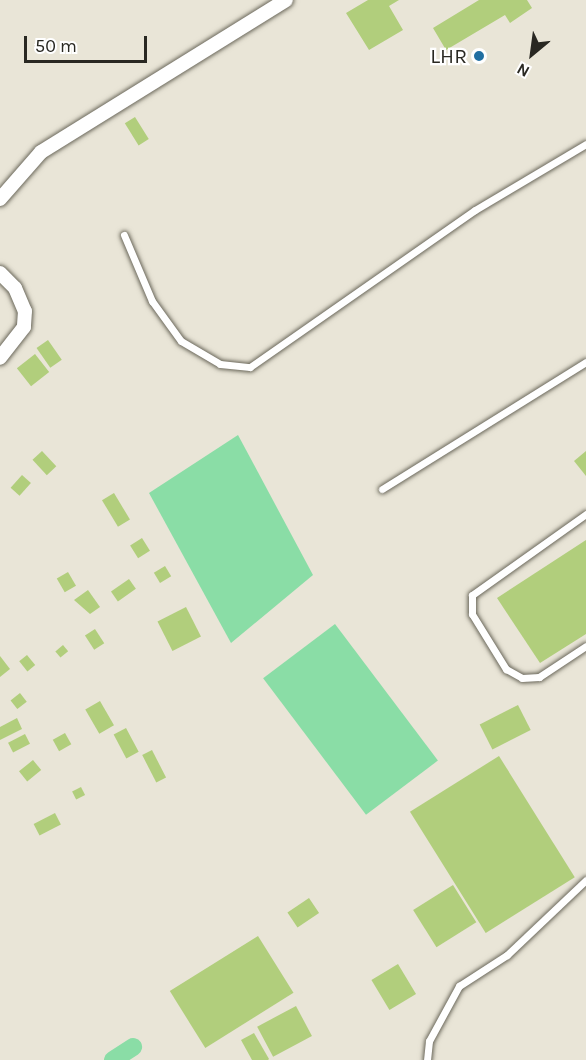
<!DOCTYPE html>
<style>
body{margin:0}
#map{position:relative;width:586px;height:1060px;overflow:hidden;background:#e9e5d7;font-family:Karla,sans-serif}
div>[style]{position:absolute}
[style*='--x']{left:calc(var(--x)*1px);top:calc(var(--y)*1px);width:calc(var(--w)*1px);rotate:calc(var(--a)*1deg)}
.water>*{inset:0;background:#8adda6;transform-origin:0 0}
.canal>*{height:18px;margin:-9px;padding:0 9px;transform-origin:9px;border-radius:9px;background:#8adda6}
.building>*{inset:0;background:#b1ce7c;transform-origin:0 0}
.roads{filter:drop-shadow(0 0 2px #6b685b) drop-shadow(0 0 2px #6b685b)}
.lane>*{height:7px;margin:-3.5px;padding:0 3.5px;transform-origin:3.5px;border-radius:3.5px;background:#fff}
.street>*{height:14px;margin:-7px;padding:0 7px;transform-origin:7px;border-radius:7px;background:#fff}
.dots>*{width:16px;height:16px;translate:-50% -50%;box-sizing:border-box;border:3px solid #fff;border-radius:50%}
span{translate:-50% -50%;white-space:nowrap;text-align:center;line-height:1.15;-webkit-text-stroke:4.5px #fff;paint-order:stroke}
.poi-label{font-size:21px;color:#292822}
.right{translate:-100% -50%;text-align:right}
.north{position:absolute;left:502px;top:24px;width:60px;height:60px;-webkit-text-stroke:4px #fff;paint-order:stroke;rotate:209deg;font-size:16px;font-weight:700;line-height:24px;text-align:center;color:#292822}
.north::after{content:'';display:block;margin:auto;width:21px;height:27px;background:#292822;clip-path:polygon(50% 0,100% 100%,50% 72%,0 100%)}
.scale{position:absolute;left:24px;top:36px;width:123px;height:27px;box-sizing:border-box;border:3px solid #292822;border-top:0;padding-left:8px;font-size:18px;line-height:21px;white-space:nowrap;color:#292822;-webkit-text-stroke:4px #fff;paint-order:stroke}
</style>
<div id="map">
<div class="water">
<div style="clip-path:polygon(238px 435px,313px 575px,231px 643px,149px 493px)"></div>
<div style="left:335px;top:624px;width:171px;height:90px;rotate:53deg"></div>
</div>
<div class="canal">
<div style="--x:113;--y:1060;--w:24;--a:-33"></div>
</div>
<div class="building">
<div style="clip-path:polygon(368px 0,399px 0,389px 6px,403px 30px,369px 50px,346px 13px)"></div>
<div style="clip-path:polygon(479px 0,527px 0,532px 8px,510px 23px,505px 15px,446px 50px,433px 28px)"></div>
<div style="left:135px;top:117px;width:26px;height:12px;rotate:58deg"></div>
<div style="left:48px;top:340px;width:24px;height:14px;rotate:55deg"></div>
<div style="left:35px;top:354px;width:23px;height:23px;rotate:52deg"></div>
<div style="left:42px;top:451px;width:21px;height:13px;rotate:47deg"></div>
<div style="clip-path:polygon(586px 451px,586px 476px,574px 461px)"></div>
<div style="left:22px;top:475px;width:12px;height:17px;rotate:42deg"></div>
<div style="left:114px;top:493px;width:31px;height:14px;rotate:59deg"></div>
<div style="left:142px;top:538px;width:15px;height:14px;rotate:58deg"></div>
<div style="clip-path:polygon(586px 540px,586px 634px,540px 663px,497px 598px)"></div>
<div style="left:165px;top:566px;width:12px;height:13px;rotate:59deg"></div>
<div style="left:68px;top:572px;width:16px;height:13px;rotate:60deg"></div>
<div style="left:129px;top:579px;width:12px;height:22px;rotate:55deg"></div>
<div style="clip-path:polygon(88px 590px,100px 607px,90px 614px,74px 600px)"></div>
<div style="left:186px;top:607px;width:33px;height:32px;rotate:63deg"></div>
<div style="left:95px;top:629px;width:17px;height:12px;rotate:57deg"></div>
<div style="left:63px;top:645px;width:8px;height:10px;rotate:50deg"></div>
<div style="left:27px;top:655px;width:13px;height:10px;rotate:51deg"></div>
<div style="clip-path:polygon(0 656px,10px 669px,0 677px)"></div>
<div style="left:20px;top:693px;width:11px;height:12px;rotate:52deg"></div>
<div style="left:100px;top:701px;width:28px;height:17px;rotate:60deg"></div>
<div style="left:518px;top:705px;width:28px;height:43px;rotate:63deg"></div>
<div style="clip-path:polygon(17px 718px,22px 729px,0 740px,0 727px)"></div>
<div style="left:126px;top:728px;width:27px;height:14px;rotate:62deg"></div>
<div style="left:65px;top:733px;width:13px;height:14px;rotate:61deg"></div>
<div style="left:25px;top:734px;width:11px;height:19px;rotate:63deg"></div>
<div style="left:152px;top:750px;width:31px;height:11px;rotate:63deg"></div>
<div style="left:499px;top:756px;width:143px;height:105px;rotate:58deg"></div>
<div style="left:33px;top:760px;width:13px;height:18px;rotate:51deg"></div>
<div style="left:81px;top:787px;width:9px;height:10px;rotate:63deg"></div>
<div style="left:55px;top:813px;width:13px;height:24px;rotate:63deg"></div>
<div style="left:453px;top:885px;width:44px;height:47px;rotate:58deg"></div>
<div style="left:309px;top:898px;width:18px;height:26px;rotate:56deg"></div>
<div style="left:258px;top:936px;width:67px;height:104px;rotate:58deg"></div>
<div style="left:398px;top:964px;width:35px;height:31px;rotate:59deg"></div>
<div style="left:296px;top:1006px;width:34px;height:44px;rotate:62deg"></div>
<div style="clip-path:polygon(254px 1033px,269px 1059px,268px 1060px,252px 1060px,241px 1040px)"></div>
</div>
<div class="roads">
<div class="lane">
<div style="--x:124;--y:235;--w:72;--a:67"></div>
<div style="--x:152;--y:301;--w:49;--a:54.1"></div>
<div style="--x:181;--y:341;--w:45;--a:30.5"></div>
<div style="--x:220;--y:364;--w:30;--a:6"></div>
<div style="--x:250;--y:367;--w:274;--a:-34.9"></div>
<div style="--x:475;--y:210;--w:129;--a:-30.7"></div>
<div style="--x:382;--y:489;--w:240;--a:-31.9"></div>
<div style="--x:586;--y:514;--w:140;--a:144.6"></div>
<div style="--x:472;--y:595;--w:19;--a:90"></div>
<div style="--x:472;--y:614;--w:65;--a:58.3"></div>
<div style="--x:506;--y:669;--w:18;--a:29"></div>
<div style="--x:522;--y:678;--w:17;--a:-3"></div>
<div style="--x:539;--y:677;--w:56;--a:-33.4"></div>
<div style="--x:427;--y:1060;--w:19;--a:-84"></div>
<div style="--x:429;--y:1041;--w:63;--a:-61.4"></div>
<div style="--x:459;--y:986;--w:57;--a:-32.9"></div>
<div style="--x:507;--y:955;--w:109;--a:-43.5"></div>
</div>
<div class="street">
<div style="--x:0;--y:199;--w:62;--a:-48.9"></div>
<div style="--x:41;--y:152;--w:288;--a:-31.8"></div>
<div style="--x:0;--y:273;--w:21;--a:45"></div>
<div style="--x:15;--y:288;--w:25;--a:67"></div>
<div style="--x:25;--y:311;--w:16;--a:94"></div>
<div style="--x:24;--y:327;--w:39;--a:128"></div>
</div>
</div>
<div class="dots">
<div style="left:479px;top:56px;background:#216fa1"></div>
</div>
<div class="poi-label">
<span class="right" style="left:467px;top:56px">LHR</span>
</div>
<div class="north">N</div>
<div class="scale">50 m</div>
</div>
